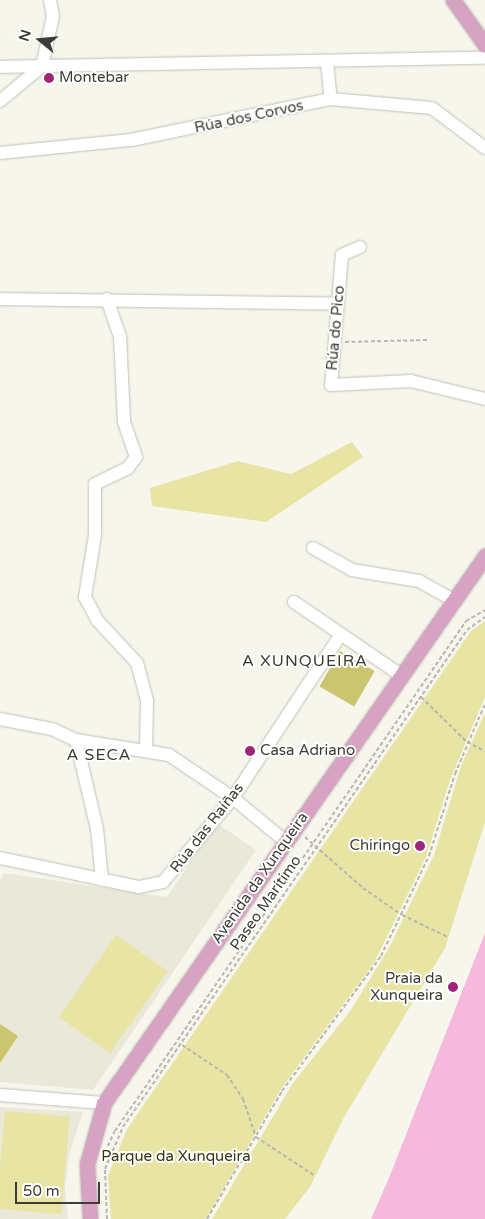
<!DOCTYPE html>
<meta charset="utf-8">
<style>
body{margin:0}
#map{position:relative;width:485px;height:1219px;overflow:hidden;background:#f6f6ec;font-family:"Varela Round",sans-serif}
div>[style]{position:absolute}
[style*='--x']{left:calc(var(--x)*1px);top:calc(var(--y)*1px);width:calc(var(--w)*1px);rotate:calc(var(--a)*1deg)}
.built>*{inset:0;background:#eae9d9}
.green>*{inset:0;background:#e8e4a3;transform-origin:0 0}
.water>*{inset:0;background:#f7b8dd}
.building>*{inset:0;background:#cbc570;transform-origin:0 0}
.path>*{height:2px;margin-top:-1px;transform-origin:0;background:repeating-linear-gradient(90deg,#b7b7af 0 4px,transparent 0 6.5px)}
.roads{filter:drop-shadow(0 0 1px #c2c1b8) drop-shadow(0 0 1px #c2c1b8)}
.minor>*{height:12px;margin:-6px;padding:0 6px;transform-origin:6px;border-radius:6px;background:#fff}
.major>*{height:15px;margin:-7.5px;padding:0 7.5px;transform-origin:7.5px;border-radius:7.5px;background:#d6a3c3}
.dots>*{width:14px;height:14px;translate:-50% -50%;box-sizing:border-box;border:2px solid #fffffe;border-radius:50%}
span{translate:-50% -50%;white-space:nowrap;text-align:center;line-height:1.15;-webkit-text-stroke:4px #fffffe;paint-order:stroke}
.poi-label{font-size:15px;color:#3c3c38}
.left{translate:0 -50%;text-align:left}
.right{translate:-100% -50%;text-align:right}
.street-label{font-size:15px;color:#3c3c38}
.park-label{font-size:15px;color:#383510}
.neighbourhood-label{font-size:16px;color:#3b3b33;letter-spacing:1px}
.north{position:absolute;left:15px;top:15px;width:50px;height:50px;-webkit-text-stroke:4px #fffffe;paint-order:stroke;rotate:287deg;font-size:14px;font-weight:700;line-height:20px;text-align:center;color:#3c3c38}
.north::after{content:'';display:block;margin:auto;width:18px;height:22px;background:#3c3c38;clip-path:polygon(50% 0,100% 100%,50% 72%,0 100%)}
.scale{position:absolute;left:15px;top:1182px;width:85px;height:22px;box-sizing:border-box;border:2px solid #3c3c38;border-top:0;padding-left:6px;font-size:15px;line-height:18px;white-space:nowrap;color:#3c3c38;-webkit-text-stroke:4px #fffffe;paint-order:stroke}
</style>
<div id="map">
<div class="built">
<div style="clip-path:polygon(214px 826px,221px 826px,256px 850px,93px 1090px,0 1082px,0 880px,4px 873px,167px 897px)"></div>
<div style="clip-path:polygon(0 1107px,83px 1112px,69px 1155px,65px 1188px,68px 1219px,0 1219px)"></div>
</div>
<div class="green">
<div style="clip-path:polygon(352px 442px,363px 457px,266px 522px,152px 506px,150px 488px,238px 461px,291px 474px)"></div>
<div style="clip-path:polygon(485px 621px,485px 697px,450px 780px,426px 857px,374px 963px,281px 1089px,206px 1219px,111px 1219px,108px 1176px,127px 1129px,471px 631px)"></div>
<div style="clip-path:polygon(485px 713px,485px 822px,445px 948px,343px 1119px,310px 1187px,285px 1219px,212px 1219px,293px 1083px,351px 1010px,390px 946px,434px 855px,461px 766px)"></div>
<div style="left:116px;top:935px;width:63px;height:100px;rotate:35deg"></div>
<div style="left:5px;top:1111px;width:65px;height:98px;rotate:5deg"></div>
</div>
<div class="water">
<div style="clip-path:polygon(485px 933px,485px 1219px,371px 1219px,389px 1178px)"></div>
</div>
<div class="building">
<div style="left:340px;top:651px;width:40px;height:41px;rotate:30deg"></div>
<div style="clip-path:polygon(0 1024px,18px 1036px,0 1063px)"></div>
</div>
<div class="path">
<div style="--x:345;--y:342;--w:83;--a:-1.4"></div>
<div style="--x:421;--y:697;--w:64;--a:44.4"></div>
<div style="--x:467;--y:742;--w:20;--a:27"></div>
<div style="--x:305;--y:837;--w:77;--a:41.3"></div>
<div style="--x:363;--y:888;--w:47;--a:34.7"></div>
<div style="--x:402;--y:915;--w:51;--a:25.6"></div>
<div style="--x:182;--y:1045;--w:54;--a:33.7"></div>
<div style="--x:227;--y:1075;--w:29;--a:56"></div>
<div style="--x:243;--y:1099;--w:40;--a:71.1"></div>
<div style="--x:256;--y:1137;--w:71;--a:33.5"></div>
<div style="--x:105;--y:1152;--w:23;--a:-65"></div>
<div style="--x:115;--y:1131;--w:619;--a:-55.46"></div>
<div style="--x:466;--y:621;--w:22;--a:-30"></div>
<div style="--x:107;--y:1219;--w:50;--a:-92.3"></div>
<div style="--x:105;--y:1169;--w:46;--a:-66.8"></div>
<div style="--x:123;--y:1127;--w:604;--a:-55.31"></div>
<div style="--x:467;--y:630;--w:22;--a:-36"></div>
<div style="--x:207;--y:1219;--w:148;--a:-59.6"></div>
<div style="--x:282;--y:1091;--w:167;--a:-53.7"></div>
<div style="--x:381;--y:956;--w:111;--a:-64.4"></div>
<div style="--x:429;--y:856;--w:86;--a:-72.4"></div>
<div style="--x:455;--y:774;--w:76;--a:-66.8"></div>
</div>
<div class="roads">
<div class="minor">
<div style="--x:327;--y:63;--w:36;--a:84"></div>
<div style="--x:0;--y:67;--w:485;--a:-1.1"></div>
<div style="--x:0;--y:101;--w:55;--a:-39.8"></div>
<div style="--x:42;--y:66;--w:51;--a:-77.6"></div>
<div style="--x:53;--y:16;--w:16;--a:-101"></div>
<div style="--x:0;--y:153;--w:132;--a:-5.7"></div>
<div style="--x:131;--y:140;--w:204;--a:-11.6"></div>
<div style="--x:331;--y:99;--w:101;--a:5.1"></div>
<div style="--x:432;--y:108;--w:66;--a:37"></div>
<div style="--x:360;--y:247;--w:20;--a:156"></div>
<div style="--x:342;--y:255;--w:130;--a:94.8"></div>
<div style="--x:331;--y:385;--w:80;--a:-2.9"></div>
<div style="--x:411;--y:381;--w:76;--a:13.7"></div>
<div style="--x:0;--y:299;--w:338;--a:0.8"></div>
<div style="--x:107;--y:299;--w:39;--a:71"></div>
<div style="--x:120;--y:336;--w:86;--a:87.3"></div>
<div style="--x:124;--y:422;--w:37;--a:71"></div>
<div style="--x:136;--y:457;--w:14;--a:126"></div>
<div style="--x:128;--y:468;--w:37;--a:154"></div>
<div style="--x:95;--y:484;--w:51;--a:90"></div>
<div style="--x:95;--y:535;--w:63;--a:99.2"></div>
<div style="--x:85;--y:597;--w:26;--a:62"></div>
<div style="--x:97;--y:620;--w:59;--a:47.1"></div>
<div style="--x:137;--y:663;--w:39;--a:75"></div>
<div style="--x:147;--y:701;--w:49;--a:91.2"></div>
<div style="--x:313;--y:548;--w:45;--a:29.4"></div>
<div style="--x:352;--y:570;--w:68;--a:9.3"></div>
<div style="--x:419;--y:581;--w:39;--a:29"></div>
<div style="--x:294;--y:602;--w:131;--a:34.4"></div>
<div style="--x:0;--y:719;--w:53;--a:10.9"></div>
<div style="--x:52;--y:729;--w:26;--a:25"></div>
<div style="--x:76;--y:740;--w:94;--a:9.2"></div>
<div style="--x:169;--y:755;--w:77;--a:33.9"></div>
<div style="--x:233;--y:798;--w:67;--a:39.6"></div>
<div style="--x:76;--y:740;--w:91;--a:76.7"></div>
<div style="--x:97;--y:829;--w:51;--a:84.4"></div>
<div style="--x:0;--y:858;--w:142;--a:11.8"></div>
<div style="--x:139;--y:887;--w:25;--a:-12"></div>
<div style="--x:163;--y:882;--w:109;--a:-50.2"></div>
<div style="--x:233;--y:798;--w:196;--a:-56.6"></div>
<div style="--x:0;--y:1095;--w:104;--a:4.4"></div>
</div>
<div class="major">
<div style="--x:453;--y:0;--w:55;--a:54.6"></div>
<div style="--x:90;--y:1219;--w:55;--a:-93.1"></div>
<div style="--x:87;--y:1164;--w:63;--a:-74.4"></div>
<div style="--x:104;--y:1103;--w:667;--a:-55.14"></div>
</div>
</div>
<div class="dots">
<div style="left:49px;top:78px;background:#9f247a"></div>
<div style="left:250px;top:751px;background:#9f247a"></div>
<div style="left:420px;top:846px;background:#9f247a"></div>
<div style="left:453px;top:987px;background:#9f247a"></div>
</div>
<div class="poi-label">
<span class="left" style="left:59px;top:78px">Montebar</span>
<span class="left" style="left:260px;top:751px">Casa Adriano</span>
<span class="right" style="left:410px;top:846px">Chiringo</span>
<span class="right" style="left:443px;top:987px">Praia da<br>Xunqueira</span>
</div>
<div class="street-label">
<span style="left:249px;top:117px;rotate:-12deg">Rúa dos Corvos</span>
<span style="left:336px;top:328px;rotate:-85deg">Rúa do Pico</span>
<span style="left:207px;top:828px;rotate:-52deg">Rúa das Raíñas</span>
<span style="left:260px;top:878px;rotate:-55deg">Avenida da Xunqueira</span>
<span style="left:266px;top:903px;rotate:-55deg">Paseo Marítimo</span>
</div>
<div class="park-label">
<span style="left:176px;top:1157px">Parque da Xunqueira</span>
</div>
<div class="neighbourhood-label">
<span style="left:305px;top:661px">A XUNQUEIRA</span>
<span style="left:99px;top:755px">A SECA</span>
</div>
<div class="north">N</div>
<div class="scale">50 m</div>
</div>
